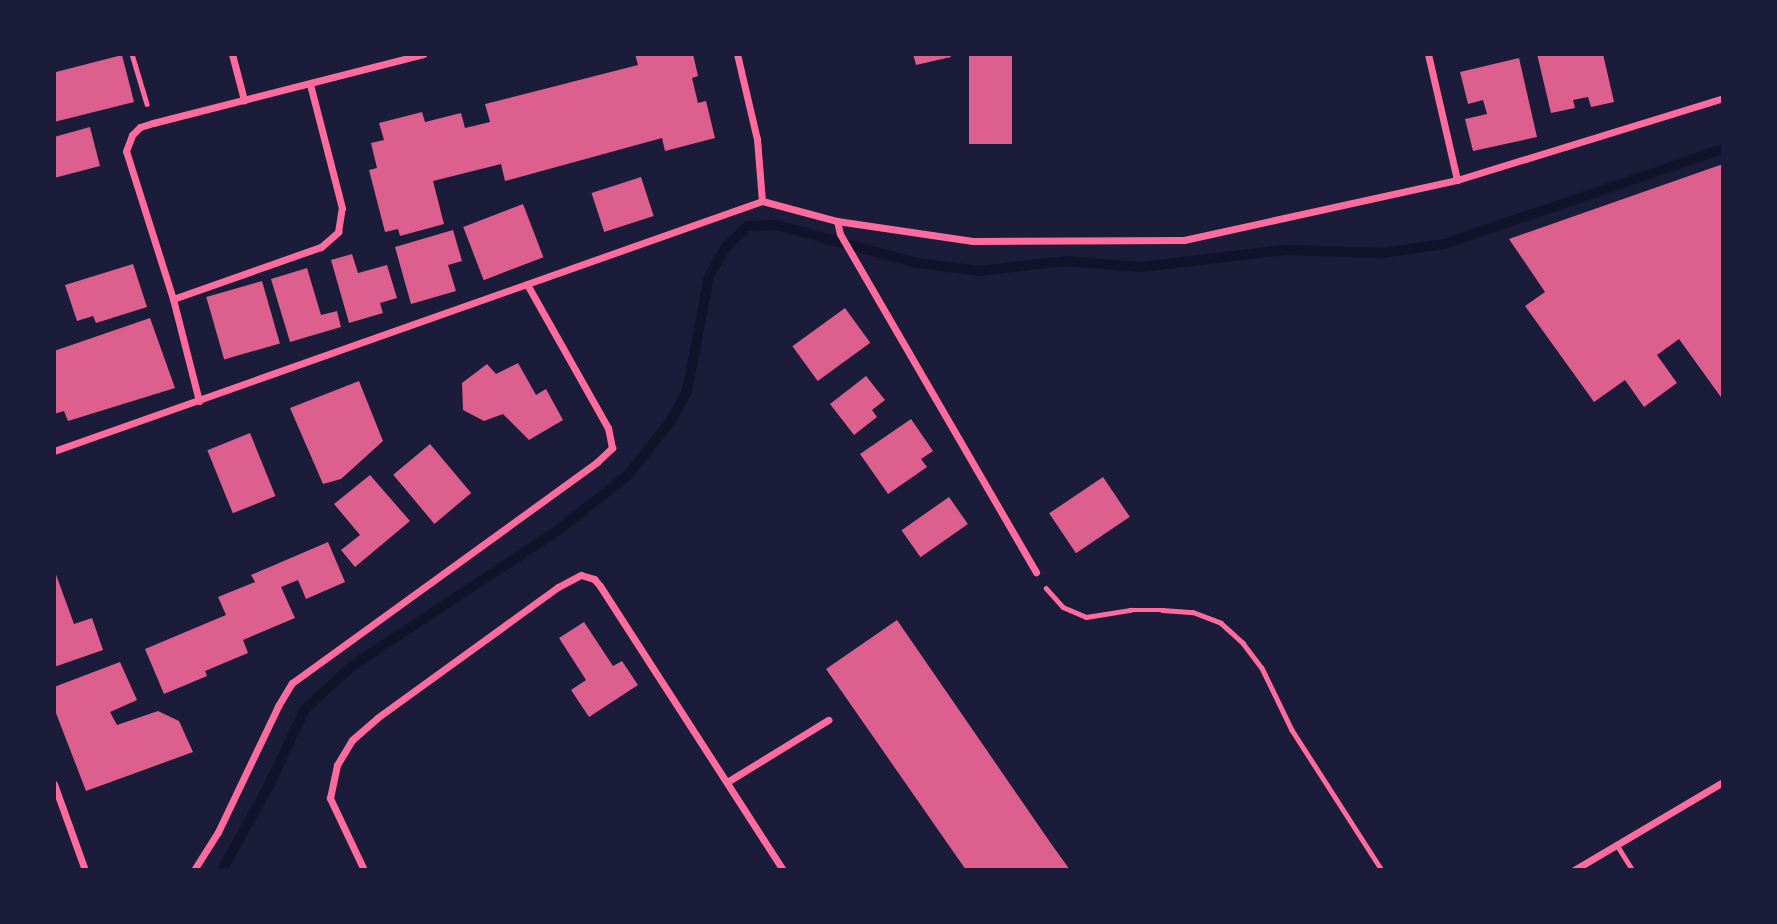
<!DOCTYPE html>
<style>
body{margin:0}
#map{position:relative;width:1777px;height:924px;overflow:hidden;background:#1b1b3a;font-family:Lato,sans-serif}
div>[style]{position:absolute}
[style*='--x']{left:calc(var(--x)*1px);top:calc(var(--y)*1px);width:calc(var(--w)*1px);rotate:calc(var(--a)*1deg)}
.stream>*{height:10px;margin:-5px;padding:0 5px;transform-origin:5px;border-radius:5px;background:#12122b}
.building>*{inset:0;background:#dd5f8e;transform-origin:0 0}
.path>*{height:4.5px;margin:-2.25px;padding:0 2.25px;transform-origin:2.25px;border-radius:2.25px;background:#ff6b9d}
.service>*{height:5px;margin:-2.5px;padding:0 2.5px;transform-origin:2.5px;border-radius:2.5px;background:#ff6b9d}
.minor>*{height:7px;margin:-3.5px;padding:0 3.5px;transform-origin:3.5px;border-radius:3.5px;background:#ff6b9d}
span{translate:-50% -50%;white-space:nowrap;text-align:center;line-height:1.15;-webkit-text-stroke:7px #1b1b3a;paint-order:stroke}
.frame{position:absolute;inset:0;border:56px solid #1b1b3a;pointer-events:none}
</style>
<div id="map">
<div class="stream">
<div style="--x:222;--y:870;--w:95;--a:-61"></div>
<div style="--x:268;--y:787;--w:86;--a:-64.6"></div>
<div style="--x:305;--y:709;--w:64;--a:-42.5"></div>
<div style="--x:352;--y:666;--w:245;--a:-33.4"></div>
<div style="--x:557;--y:531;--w:90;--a:-38.3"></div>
<div style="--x:628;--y:475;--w:68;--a:-51.6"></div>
<div style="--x:670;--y:422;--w:35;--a:-61"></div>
<div style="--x:687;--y:391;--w:116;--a:-79.1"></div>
<div style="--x:709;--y:277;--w:33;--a:-61"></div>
<div style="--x:725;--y:248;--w:32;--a:-44"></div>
<div style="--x:748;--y:226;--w:28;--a:-2"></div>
<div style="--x:776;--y:225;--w:146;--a:15.1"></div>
<div style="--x:917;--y:263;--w:64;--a:7.2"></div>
<div style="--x:980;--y:271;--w:86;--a:-6.7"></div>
<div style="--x:1065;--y:261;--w:76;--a:4.5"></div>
<div style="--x:1141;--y:267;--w:144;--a:-6.8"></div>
<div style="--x:1284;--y:250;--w:99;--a:1.7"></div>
<div style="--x:1383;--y:253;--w:62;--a:-8.4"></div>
<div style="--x:1444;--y:244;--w:295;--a:-18.8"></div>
</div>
<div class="building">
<div style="clip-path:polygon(635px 54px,693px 54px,698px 76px,692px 78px,698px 103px,706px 101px,715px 138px,665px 151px,662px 138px,505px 181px,501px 164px,433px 181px,444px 224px,400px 236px,398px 229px,385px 232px,369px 170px,377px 168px,371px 143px,384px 140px,379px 123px,422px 112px,425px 122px,461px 113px,465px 128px,490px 122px,485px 104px,638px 65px)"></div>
<div style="clip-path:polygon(913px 54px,950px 54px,951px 57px,916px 65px)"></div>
<div style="left:969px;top:54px;width:43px;height:90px"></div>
<div style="clip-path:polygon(1537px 54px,1603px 54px,1614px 102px,1591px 107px,1588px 97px,1573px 100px,1575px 108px,1551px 113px)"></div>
<div style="clip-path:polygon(122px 55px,134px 102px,54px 122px,56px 72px)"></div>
<div style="clip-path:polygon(1519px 58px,1537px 137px,1473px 151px,1465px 119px,1487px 114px,1483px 100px,1468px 104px,1460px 72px)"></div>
<div style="clip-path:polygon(90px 127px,100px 166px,54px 178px,54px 137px)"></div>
<div style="clip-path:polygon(1723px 164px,1723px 400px,1679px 339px,1657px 355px,1677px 383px,1644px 407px,1625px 380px,1594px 402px,1525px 306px,1545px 292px,1509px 239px)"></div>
<div style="left:641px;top:177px;width:41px;height:52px;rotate:72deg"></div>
<div style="left:523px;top:204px;width:57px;height:64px;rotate:69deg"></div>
<div style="clip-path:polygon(453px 230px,462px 261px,448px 265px,456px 291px,411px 304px,395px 247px)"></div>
<div style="clip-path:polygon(352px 254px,358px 273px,387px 265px,397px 298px,380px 303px,383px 313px,349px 323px,331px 260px)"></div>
<div style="clip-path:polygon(133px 264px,147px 307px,96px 323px,93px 316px,77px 321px,65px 285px)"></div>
<div style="clip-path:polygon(307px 268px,321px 315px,337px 311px,341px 327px,290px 342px,271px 279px)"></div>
<div style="left:262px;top:281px;width:65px;height:58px;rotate:74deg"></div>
<div style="left:845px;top:308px;width:43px;height:65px;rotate:54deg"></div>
<div style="clip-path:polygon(150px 318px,175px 388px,68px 421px,64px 411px,54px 414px,54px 351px)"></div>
<div style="clip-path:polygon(518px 363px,536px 395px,546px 389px,563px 420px,529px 440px,503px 414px,484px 421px,463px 410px,462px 383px,487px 364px,496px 374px)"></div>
<div style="clip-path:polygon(866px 376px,885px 400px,872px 410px,877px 417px,854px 435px,830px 404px)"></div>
<div style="clip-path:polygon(359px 381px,383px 441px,341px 479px,323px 484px,290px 408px)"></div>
<div style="clip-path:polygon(911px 419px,933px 451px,921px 459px,927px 467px,888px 494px,860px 454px)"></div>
<div style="left:250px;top:433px;width:68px;height:46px;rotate:68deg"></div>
<div style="left:430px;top:444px;width:64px;height:48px;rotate:50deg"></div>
<div style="clip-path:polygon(370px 475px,410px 521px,355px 567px,341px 550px,360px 535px,334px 504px)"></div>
<div style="left:1103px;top:477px;width:48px;height:65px;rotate:56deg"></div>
<div style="left:949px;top:497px;width:33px;height:58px;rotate:55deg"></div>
<div style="clip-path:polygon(328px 542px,345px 582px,306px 599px,298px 580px,281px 587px,295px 618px,243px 640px,248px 653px,205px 671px,207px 676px,164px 694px,145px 649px,226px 615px,218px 597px,255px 582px,251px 575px)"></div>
<div style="clip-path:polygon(54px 569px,74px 624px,92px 618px,103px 650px,54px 667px)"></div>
<div style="clip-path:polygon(897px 620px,1052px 845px,1070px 870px,966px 870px,826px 669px)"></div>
<div style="clip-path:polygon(584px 622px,613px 666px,622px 661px,638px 685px,589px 717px,571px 690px,586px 680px,559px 638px)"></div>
<div style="clip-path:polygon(120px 662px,137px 700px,110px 712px,117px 725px,158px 711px,179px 721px,193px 752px,86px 791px,54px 708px,54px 687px)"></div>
</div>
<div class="path">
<div style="--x:132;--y:54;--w:52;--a:73.3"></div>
<div style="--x:1046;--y:588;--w:25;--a:48"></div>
<div style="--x:1063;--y:607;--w:25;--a:23"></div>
<div style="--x:1086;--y:617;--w:45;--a:-9"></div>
<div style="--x:1130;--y:610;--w:32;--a:0"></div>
<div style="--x:1162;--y:610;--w:31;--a:4"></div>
<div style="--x:1193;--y:612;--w:30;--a:21"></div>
<div style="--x:1221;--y:623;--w:30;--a:42"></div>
<div style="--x:1243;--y:643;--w:31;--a:53"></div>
<div style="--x:1262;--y:668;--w:69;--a:64.2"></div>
<div style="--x:1292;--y:730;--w:166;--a:57.3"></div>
</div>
<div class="service">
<div style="--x:1616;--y:844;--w:31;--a:58"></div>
</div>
<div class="minor">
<div style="--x:232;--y:54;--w:48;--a:75.4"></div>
<div style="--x:737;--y:54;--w:87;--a:76.8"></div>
<div style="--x:757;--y:139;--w:62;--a:85.4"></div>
<div style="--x:1428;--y:54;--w:129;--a:77"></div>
<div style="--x:762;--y:201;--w:78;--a:14.9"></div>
<div style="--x:837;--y:221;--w:137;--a:8.4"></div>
<div style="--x:973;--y:241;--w:211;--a:-0.3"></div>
<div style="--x:1184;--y:240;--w:280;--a:-12.4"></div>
<div style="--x:1457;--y:180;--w:278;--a:-17.1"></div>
<div style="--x:837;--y:221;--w:13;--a:77"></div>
<div style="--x:840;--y:234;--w:391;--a:59.9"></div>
<div style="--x:173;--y:299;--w:157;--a:-19.4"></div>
<div style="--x:321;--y:247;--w:23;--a:-41"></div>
<div style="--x:338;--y:232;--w:24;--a:-81"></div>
<div style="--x:342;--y:208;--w:128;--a:-104.5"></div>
<div style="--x:199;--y:401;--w:105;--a:-104.3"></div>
<div style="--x:173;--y:299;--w:155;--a:-107.6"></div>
<div style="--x:126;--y:151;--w:17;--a:-69"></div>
<div style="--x:132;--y:135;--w:11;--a:-45"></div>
<div style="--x:140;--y:127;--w:14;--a:-17"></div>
<div style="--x:153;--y:123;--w:279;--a:-14.3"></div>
<div style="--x:54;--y:451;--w:751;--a:-19.45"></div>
<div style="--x:727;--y:782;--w:119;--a:-31.5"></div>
<div style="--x:54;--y:784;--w:91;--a:70.2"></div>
<div style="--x:194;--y:870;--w:45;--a:-57.7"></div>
<div style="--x:218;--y:832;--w:140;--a:-64.5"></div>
<div style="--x:278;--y:706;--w:27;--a:-59"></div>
<div style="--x:292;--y:683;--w:377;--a:-35.9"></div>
<div style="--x:597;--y:462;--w:21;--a:-43"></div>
<div style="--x:612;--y:448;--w:20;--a:-101"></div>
<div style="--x:608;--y:428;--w:165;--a:-119.4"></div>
<div style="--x:364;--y:870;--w:80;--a:-115.3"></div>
<div style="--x:330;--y:798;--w:34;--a:-78"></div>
<div style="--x:337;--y:765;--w:29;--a:-59"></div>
<div style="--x:352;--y:740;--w:33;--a:-41"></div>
<div style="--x:377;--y:718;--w:223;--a:-35.9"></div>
<div style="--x:558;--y:587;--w:26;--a:-28"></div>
<div style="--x:581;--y:575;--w:14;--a:17"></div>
<div style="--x:594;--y:579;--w:9;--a:49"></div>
<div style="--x:600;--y:586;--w:338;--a:57.2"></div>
<div style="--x:1574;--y:870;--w:173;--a:-30.6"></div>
</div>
<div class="frame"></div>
</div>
